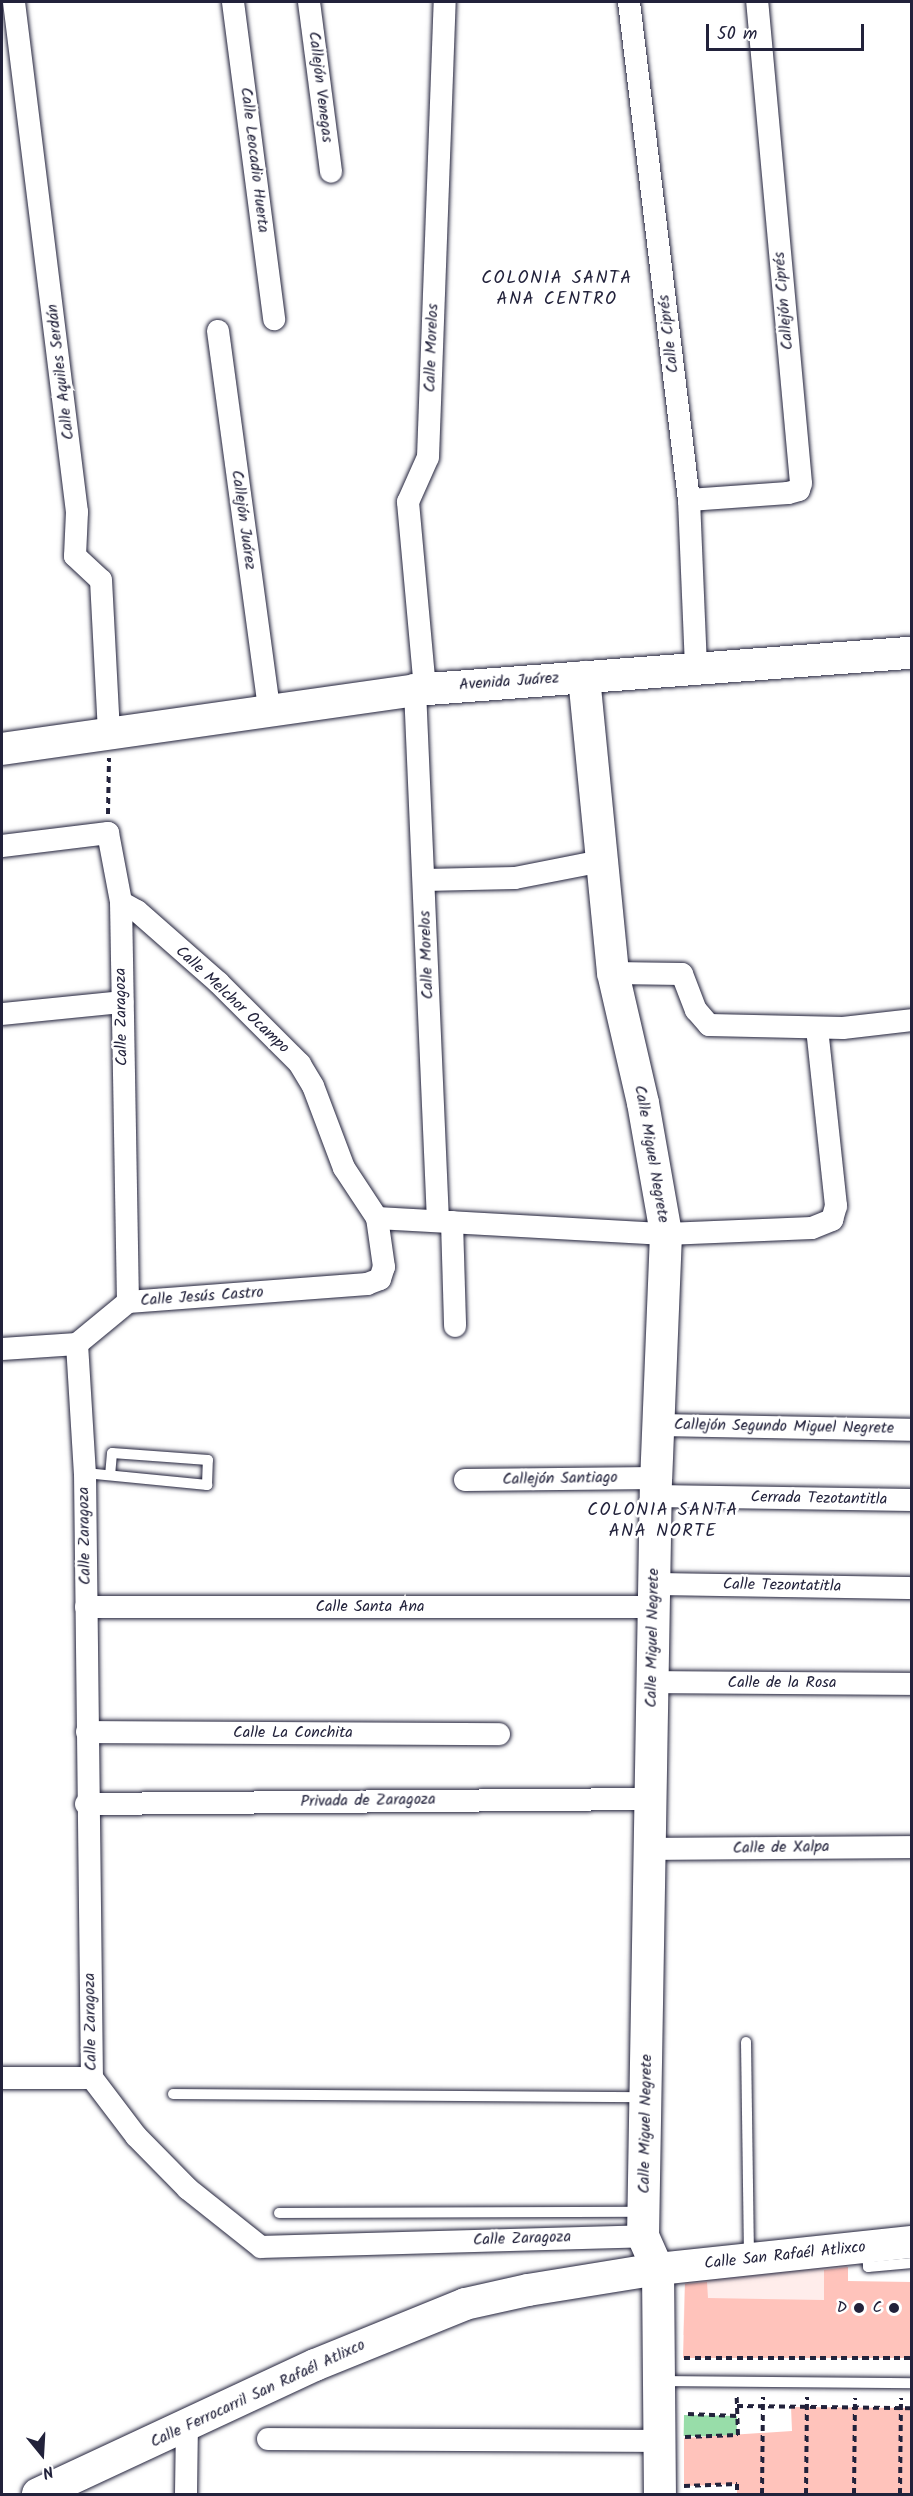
<!DOCTYPE html>
<meta charset="utf-8">
<style>
body{margin:0}
#map{position:relative;width:913px;height:2496px;overflow:hidden;background:#fff;font-family:Kalam,sans-serif}
div>[style]{position:absolute}
[style*='--x']{left:calc(var(--x)*1px);top:calc(var(--y)*1px);width:calc(var(--w)*1px);rotate:calc(var(--a)*1deg)}
.built>*{inset:0;background:#ffedeb}
.green>*{inset:0;background:#98dda9;transform-origin:0 0}
.building>*{inset:0;background:#ffc3bb}
.path>*{height:4px;margin-top:-2px;transform-origin:0;background:repeating-linear-gradient(90deg,#22223b 0 6px,transparent 0 10.5px)}
.roads{filter:drop-shadow(0 0 2px #22223b) drop-shadow(0 0 2px #22223b)}
.lane>*{height:10px;margin:-5px;padding:0 5px;transform-origin:5px;border-radius:5px;background:#fff}
.street>*{height:22px;margin:-11px;padding:0 11px;transform-origin:11px;border-radius:11px;background:#fff}
.secondary>*{height:32px;margin:-16px;padding:0 16px;transform-origin:16px;border-radius:16px;background:#fff}
.dots>*{width:16px;height:16px;translate:-50% -50%;box-sizing:border-box;border:3px solid #fff;border-radius:50%}
span{translate:-50% -50%;white-space:nowrap;text-align:center;line-height:1.15;-webkit-text-stroke:5px #fff;paint-order:stroke}
.street-label{font-size:16px;color:#22223b}
.poi-label{font-size:16px;color:#22223b}
.right{translate:-100% -50%;text-align:right}
.neighbourhood-label{font-size:18px;color:#22223b;letter-spacing:1.5px}
.frame{position:absolute;inset:0;border:3px solid #22223b;pointer-events:none}
.north{position:absolute;left:12px;top:2424px;width:60px;height:60px;-webkit-text-stroke:4px #fff;paint-order:stroke;rotate:162deg;font-size:16px;font-weight:700;line-height:24px;text-align:center;color:#22223b}
.north::after{content:'';display:block;margin:auto;width:21px;height:27px;background:#22223b;clip-path:polygon(50% 0,100% 100%,50% 72%,0 100%)}
.scale{position:absolute;left:706px;top:24px;width:158px;height:27px;box-sizing:border-box;border:3px solid #22223b;border-top:0;padding-left:8px;font-size:18px;line-height:21px;white-space:nowrap;color:#22223b;-webkit-text-stroke:4px #fff;paint-order:stroke}
</style>
<div id="map">
<div class="built">
<div style="clip-path:polygon(847px 2261px,849px 2335px,683px 2335px,685px 2278px)"></div>
</div>
<div class="green">
<div style="left:684px;top:2415px;width:53px;height:21px;rotate:1deg"></div>
</div>
<div class="building">
<div style="clip-path:polygon(848px 2267px,848px 2281px,912px 2282px,912px 2358px,683px 2358px,685px 2284px,707px 2282px,708px 2298px,824px 2300px,824px 2270px)"></div>
<div style="clip-path:polygon(791px 2407px,912px 2408px,912px 2494px,737px 2494px,737px 2484px,684px 2486px,684px 2438px,792px 2431px)"></div>
</div>
<div class="path">
<div style="--x:108;--y:814;--w:56;--a:-89"></div>
<div style="--x:684;--y:2358;--w:228;--a:0"></div>
<div style="--x:737;--y:2406;--w:175;--a:0.7"></div>
<div style="--x:688;--y:2414;--w:49;--a:2.3"></div>
<div style="--x:685;--y:2437;--w:53;--a:-2.2"></div>
<div style="--x:738;--y:2435;--w:38;--a:-92"></div>
<div style="--x:684;--y:2486;--w:53;--a:-2.2"></div>
<div style="--x:737;--y:2484;--w:10;--a:90"></div>
<div style="--x:762;--y:2494;--w:97;--a:-89.4"></div>
<div style="--x:806;--y:2494;--w:97;--a:-89.4"></div>
<div style="--x:854;--y:2494;--w:96;--a:-89.4"></div>
<div style="--x:900;--y:2494;--w:96;--a:-89.4"></div>
</div>
<div class="roads">
<div class="lane">
<div style="--x:85;--y:1473;--w:123;--a:5.6"></div>
<div style="--x:207;--y:1485;--w:25;--a:-88"></div>
<div style="--x:208;--y:1460;--w:96;--a:-175.8"></div>
<div style="--x:112;--y:1453;--w:22;--a:95"></div>
<div style="--x:746;--y:2042;--w:214;--a:89.2"></div>
<div style="--x:173;--y:2094;--w:470;--a:0.4"></div>
<div style="--x:279;--y:2213;--w:363;--a:-0.2"></div>
<div style="--x:867;--y:2251;--w:16;--a:86"></div>
<div style="--x:868;--y:2267;--w:44;--a:-5.2"></div>
<div style="--x:662;--y:2381;--w:250;--a:0.5"></div>
</div>
<div class="street">
<div style="--x:14;--y:2;--w:514;--a:82.96"></div>
<div style="--x:77;--y:512;--w:44;--a:92.6"></div>
<div style="--x:75;--y:556;--w:35;--a:43"></div>
<div style="--x:101;--y:580;--w:153;--a:87"></div>
<div style="--x:233;--y:2;--w:320;--a:82.6"></div>
<div style="--x:309;--y:2;--w:171;--a:82.6"></div>
<div style="--x:629;--y:2;--w:502;--a:83.13"></div>
<div style="--x:689;--y:500;--w:168;--a:87.6"></div>
<div style="--x:218;--y:331;--w:381;--a:82.3"></div>
<div style="--x:689;--y:500;--w:99;--a:-4"></div>
<div style="--x:788;--y:493;--w:11;--a:-15"></div>
<div style="--x:799;--y:490;--w:7;--a:-74"></div>
<div style="--x:801;--y:483;--w:483;--a:-95.2"></div>
<div style="--x:425;--y:689;--w:188;--a:-95.2"></div>
<div style="--x:408;--y:502;--w:49;--a:-66"></div>
<div style="--x:428;--y:457;--w:455;--a:-87.9"></div>
<div style="--x:415;--y:690;--w:530;--a:87.52"></div>
<div style="--x:2;--y:846;--w:107;--a:-7"></div>
<div style="--x:108;--y:833;--w:70;--a:79.3"></div>
<div style="--x:121;--y:902;--w:400;--a:89"></div>
<div style="--x:424;--y:880;--w:91;--a:-1.3"></div>
<div style="--x:515;--y:878;--w:89;--a:-11.1"></div>
<div style="--x:613;--y:973;--w:69;--a:0.8"></div>
<div style="--x:682;--y:974;--w:39;--a:69"></div>
<div style="--x:696;--y:1010;--w:20;--a:49"></div>
<div style="--x:709;--y:1025;--w:134;--a:1.3"></div>
<div style="--x:843;--y:1028;--w:69;--a:-6.6"></div>
<div style="--x:2;--y:1014;--w:121;--a:-5.7"></div>
<div style="--x:377;--y:1218;--w:289;--a:3.2"></div>
<div style="--x:666;--y:1234;--w:146;--a:-2.4"></div>
<div style="--x:812;--y:1228;--w:22;--a:-22"></div>
<div style="--x:832;--y:1220;--w:15;--a:-74"></div>
<div style="--x:836;--y:1206;--w:178;--a:-96.1"></div>
<div style="--x:452;--y:1222;--w:104;--a:88.3"></div>
<div style="--x:77;--y:1344;--w:129;--a:86.5"></div>
<div style="--x:85;--y:1473;--w:605;--a:89.34"></div>
<div style="--x:92;--y:2078;--w:73;--a:52.8"></div>
<div style="--x:136;--y:2136;--w:74;--a:45.5"></div>
<div style="--x:188;--y:2189;--w:93;--a:38.5"></div>
<div style="--x:261;--y:2247;--w:382;--a:-1.6"></div>
<div style="--x:2;--y:1349;--w:75;--a:-3.8"></div>
<div style="--x:77;--y:1344;--w:66;--a:-39.5"></div>
<div style="--x:128;--y:1302;--w:240;--a:-4.3"></div>
<div style="--x:367;--y:1284;--w:14;--a:-21"></div>
<div style="--x:380;--y:1279;--w:13;--a:-72"></div>
<div style="--x:384;--y:1267;--w:49;--a:-98.1"></div>
<div style="--x:377;--y:1218;--w:60;--a:-123.4"></div>
<div style="--x:344;--y:1168;--w:88;--a:-110.7"></div>
<div style="--x:313;--y:1086;--w:26;--a:-121"></div>
<div style="--x:300;--y:1064;--w:115;--a:-135"></div>
<div style="--x:219;--y:983;--w:109;--a:-138.7"></div>
<div style="--x:137;--y:911;--w:18;--a:-151"></div>
<div style="--x:657;--y:1425;--w:255;--a:1.1"></div>
<div style="--x:465;--y:1480;--w:191;--a:-0.6"></div>
<div style="--x:655;--y:1496;--w:257;--a:0.9"></div>
<div style="--x:653;--y:1584;--w:259;--a:0.9"></div>
<div style="--x:86;--y:1607;--w:567;--a:0"></div>
<div style="--x:652;--y:1682;--w:260;--a:0.4"></div>
<div style="--x:87;--y:1732;--w:412;--a:0.3"></div>
<div style="--x:86;--y:1804;--w:564;--a:-0.51"></div>
<div style="--x:650;--y:1849;--w:262;--a:-0.4"></div>
<div style="--x:2;--y:2078;--w:90;--a:0"></div>
<div style="--x:268;--y:2439;--w:391;--a:0.3"></div>
<div style="--x:186;--y:2494;--w:68;--a:-89.2"></div>
</div>
<div class="secondary">
<div style="--x:584;--y:677;--w:297;--a:84.4"></div>
<div style="--x:613;--y:973;--w:133;--a:77"></div>
<div style="--x:643;--y:1103;--w:133;--a:80"></div>
<div style="--x:666;--y:1234;--w:244;--a:92.3"></div>
<div style="--x:656;--y:1478;--w:758;--a:90.98"></div>
<div style="--x:643;--y:2236;--w:36;--a:66"></div>
<div style="--x:658;--y:2269;--w:225;--a:89.5"></div>
<div style="--x:2;--y:749;--w:417;--a:-8.1"></div>
<div style="--x:415;--y:690;--w:498;--a:-4.3"></div>
<div style="--x:38;--y:2494;--w:306;--a:-25"></div>
<div style="--x:315;--y:2365;--w:162;--a:-22.1"></div>
<div style="--x:465;--y:2304;--w:65;--a:-12.5"></div>
<div style="--x:528;--y:2290;--w:132;--a:-9.2"></div>
<div style="--x:658;--y:2269;--w:255;--a:-6.1"></div>
</div>
</div>
<div class="dots">
<div style="left:859px;top:2308px;background:#22223b"></div>
<div style="left:894px;top:2308px;background:#22223b"></div>
</div>
<div class="street-label">
<span style="left:320px;top:87px;rotate:83deg">Callejón Venegas</span>
<span style="left:254px;top:160px;rotate:83deg">Calle Leocadio Huerta</span>
<span style="left:784px;top:301px;rotate:-95deg">Callejón Ciprés</span>
<span style="left:669px;top:334px;rotate:-97deg">Calle Ciprés</span>
<span style="left:432px;top:348px;rotate:-88deg">Calle Morelos</span>
<span style="left:61px;top:372px;rotate:-97deg">Calle Aquiles Serdán</span>
<span style="left:243px;top:520px;rotate:82deg">Callejón Juárez</span>
<span style="left:509px;top:682px;rotate:-4deg">Avenida Juárez</span>
<span style="left:427px;top:955px;rotate:-92deg">Calle Morelos</span>
<span style="left:232px;top:1000px;rotate:43deg">Calle Melchor Ocampo</span>
<span style="left:122px;top:1017px;rotate:-91deg">Calle Zaragoza</span>
<span style="left:651px;top:1154px;rotate:80deg">Calle Miguel Negrete</span>
<span style="left:202px;top:1297px;rotate:-4deg">Calle Jesús Castro</span>
<span style="left:784px;top:1427px;rotate:1deg">Callejón Segundo Miguel Negrete</span>
<span style="left:560px;top:1479px;rotate:-1deg">Callejón Santiago</span>
<span style="left:819px;top:1499px;rotate:1deg">Cerrada Tezotantitla</span>
<span style="left:85px;top:1536px;rotate:-91deg">Calle Zaragoza</span>
<span style="left:782px;top:1586px;rotate:1deg">Calle Tezontatitla</span>
<span style="left:370px;top:1607px">Calle Santa Ana</span>
<span style="left:653px;top:1638px;rotate:-89deg">Calle Miguel Negrete</span>
<span style="left:782px;top:1683px">Calle de la Rosa</span>
<span style="left:293px;top:1733px">Calle La Conchita</span>
<span style="left:368px;top:1801px;rotate:-1deg">Privada de Zaragoza</span>
<span style="left:781px;top:1848px;rotate:-1deg">Calle de Xalpa</span>
<span style="left:91px;top:2022px;rotate:-91deg">Calle Zaragoza</span>
<span style="left:646px;top:2124px;rotate:-89deg">Calle Miguel Negrete</span>
<span style="left:522px;top:2239px;rotate:-2deg">Calle Zaragoza</span>
<span style="left:785px;top:2256px;rotate:-6deg">Calle San Rafaél Atlixco</span>
<span style="left:258px;top:2394px;rotate:-25deg">Calle Ferrocarril San Rafaél Atlixco</span>
</div>
<div class="poi-label">
<span class="right" style="left:847px;top:2308px">D</span>
<span class="right" style="left:882px;top:2308px">C</span>
</div>
<div class="neighbourhood-label">
<span style="left:557px;top:290px">COLONIA SANTA<br>ANA CENTRO</span>
<span style="left:663px;top:1522px">COLONIA SANTA<br>ANA NORTE</span>
</div>
<div class="frame"></div>
<div class="north">N</div>
<div class="scale">50 m</div>
</div>
